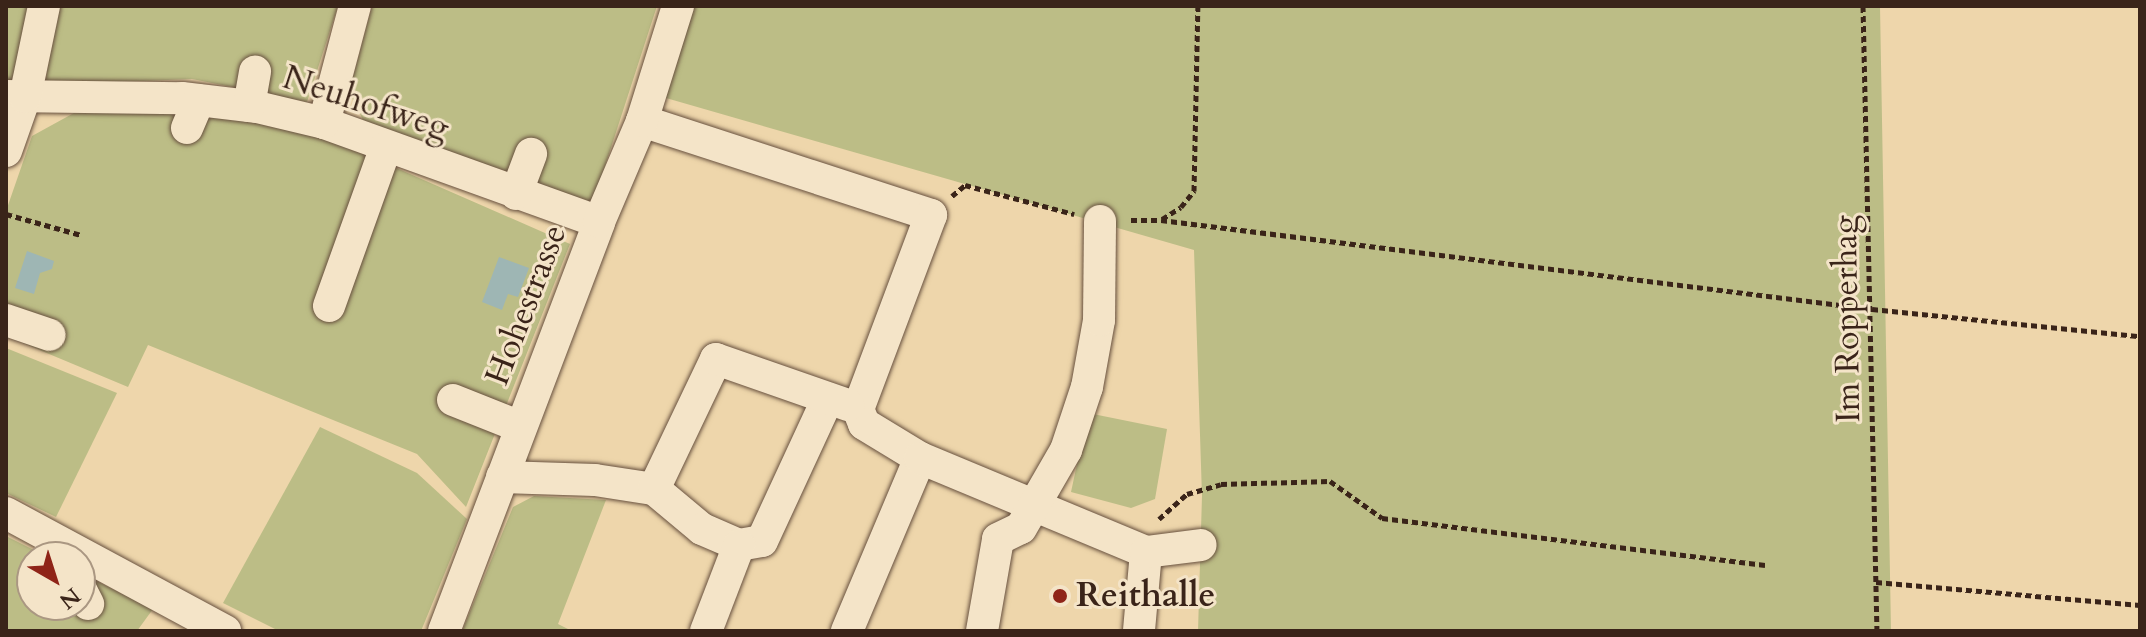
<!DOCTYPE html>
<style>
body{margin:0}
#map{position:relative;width:2146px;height:637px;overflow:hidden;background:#eed6ab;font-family:Cardo,serif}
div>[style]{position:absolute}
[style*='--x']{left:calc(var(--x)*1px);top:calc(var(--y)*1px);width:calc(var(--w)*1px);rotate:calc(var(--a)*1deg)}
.green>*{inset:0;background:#bcbd86}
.water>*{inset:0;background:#9eb6b4}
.path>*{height:5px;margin-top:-2.5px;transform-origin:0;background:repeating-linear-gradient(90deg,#3a2419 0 6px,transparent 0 10px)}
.roads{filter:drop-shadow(0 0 2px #67503e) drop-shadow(0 0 2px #67503e)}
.minor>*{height:32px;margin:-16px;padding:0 16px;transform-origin:16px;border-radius:16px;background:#f4e4c8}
.dots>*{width:22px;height:22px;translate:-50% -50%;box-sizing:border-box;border:4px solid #f4e4c8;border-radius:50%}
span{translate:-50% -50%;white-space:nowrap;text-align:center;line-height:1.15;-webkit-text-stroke:6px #f4e4c8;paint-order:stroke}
.street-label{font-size:34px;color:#3a2419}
.poi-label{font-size:34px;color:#3a2419;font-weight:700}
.left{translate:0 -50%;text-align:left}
.frame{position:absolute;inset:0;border:8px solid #3a2419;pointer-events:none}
.north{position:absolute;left:16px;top:541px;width:80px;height:80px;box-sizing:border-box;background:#f4e4c8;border:2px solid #aa9782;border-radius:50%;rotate:141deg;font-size:22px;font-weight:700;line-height:32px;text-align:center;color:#3a2419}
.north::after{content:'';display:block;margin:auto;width:28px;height:36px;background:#8f2418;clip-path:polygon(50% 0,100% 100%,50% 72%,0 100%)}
</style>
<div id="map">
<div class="green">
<div style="clip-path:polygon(6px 6px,31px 6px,14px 81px,6px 81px)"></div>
<div style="clip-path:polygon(57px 6px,338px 6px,307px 102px,192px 79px,45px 85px)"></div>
<div style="clip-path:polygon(372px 6px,657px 6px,592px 206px,368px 130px,349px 92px)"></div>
<div style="clip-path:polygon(692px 6px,1880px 6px,1891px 631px,1198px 631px,1202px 496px,1194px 250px,666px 98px)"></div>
<div style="clip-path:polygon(83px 108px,214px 113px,305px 128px,570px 244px,466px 507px,417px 454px,148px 345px,128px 387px,6px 336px,6px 211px,32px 136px)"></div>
<div style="clip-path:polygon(6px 348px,117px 393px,56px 517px,6px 493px)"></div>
<div style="clip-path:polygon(1088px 413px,1167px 429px,1155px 499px,1131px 508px,1071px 492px)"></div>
<div style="clip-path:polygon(320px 427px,417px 473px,467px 519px,421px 631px,279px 631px,223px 603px)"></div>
<div style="clip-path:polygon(534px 496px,606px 500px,558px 624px,572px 631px,462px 631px,513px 507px)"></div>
<div style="clip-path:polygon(6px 536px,48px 557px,32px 557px,32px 605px,80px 605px,80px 573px,153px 609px,137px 631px,6px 631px)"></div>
</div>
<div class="water">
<div style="clip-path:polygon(27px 251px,54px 261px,52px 269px,40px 273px,34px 294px,15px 288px)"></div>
<div style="clip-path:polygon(499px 257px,529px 268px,518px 297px,508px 294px,502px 310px,482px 302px)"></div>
</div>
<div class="path">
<div style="--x:1863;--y:6;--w:625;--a:88.72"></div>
<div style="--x:952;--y:196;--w:17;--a:-40"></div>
<div style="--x:965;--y:185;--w:113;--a:14.9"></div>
<div style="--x:6;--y:214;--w:78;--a:15.6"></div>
<div style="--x:1162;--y:219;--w:22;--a:-32"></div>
<div style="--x:1181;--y:207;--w:21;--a:-51"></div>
<div style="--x:1194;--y:191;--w:185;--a:-88.8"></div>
<div style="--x:1131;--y:220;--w:30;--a:0"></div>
<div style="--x:1161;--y:220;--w:717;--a:7.13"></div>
<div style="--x:1872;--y:309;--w:269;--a:5.8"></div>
<div style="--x:1159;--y:519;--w:38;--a:-42"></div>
<div style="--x:1187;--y:494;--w:35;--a:-16"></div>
<div style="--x:1221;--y:484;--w:109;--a:-1.6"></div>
<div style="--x:1330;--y:481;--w:64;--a:35.4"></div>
<div style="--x:1382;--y:518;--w:386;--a:7"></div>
<div style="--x:1876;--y:582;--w:265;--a:5"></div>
</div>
<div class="roads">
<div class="minor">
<div style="--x:6;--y:96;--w:176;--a:0.7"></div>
<div style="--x:182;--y:98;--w:76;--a:6.8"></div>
<div style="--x:257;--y:107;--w:69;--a:13.4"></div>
<div style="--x:324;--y:123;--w:292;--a:19.8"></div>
<div style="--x:249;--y:106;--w:35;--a:-80"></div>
<div style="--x:642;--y:121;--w:304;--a:18"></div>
<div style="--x:931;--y:215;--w:207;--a:110.6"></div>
<div style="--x:858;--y:409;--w:16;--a:68"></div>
<div style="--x:864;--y:424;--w:66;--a:31.3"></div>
<div style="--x:920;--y:458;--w:188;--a:112.9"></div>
<div style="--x:324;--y:123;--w:121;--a:-75.2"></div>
<div style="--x:187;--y:128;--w:30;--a:-67"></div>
<div style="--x:6;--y:151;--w:57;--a:-70.6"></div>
<div style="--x:25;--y:97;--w:93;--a:-78.2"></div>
<div style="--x:516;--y:194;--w:43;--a:-69.4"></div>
<div style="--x:329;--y:306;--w:169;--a:-70.3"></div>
<div style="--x:6;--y:320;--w:46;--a:18.8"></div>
<div style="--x:453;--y:400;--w:73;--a:21.7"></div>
<div style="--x:920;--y:458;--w:245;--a:22.6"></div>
<div style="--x:1146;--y:552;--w:79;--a:95.1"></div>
<div style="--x:502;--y:477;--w:93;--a:1.8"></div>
<div style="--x:595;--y:480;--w:60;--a:8.7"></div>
<div style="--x:654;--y:489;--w:62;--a:39.8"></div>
<div style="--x:702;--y:529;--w:40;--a:23.4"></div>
<div style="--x:739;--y:545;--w:23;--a:-10"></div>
<div style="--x:762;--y:541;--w:157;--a:-65.2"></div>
<div style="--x:654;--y:489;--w:144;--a:-64.5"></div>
<div style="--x:716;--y:359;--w:140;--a:19.2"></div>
<div style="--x:6;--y:513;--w:249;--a:28.3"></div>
<div style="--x:1146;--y:552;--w:55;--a:-7.3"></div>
<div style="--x:80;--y:588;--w:18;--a:63"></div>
<div style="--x:444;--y:631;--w:437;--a:-69.2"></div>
<div style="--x:599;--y:222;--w:110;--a:-66.9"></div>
<div style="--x:642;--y:121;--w:121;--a:-72.6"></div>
<div style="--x:706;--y:631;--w:92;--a:-69"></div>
<div style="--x:982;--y:631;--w:93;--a:-80.1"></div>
<div style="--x:998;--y:539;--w:25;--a:-26"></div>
<div style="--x:1021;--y:528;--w:90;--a:-60"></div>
<div style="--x:1066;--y:450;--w:66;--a:-71.6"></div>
<div style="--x:1087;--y:387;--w:68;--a:-79.8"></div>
<div style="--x:1099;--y:320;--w:99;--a:-89.4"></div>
</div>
</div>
<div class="dots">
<div style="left:1060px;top:596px;background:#8f2418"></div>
</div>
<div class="street-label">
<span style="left:366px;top:103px;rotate:18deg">Neuhofweg</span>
<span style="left:526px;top:305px;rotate:-69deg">Hohestrasse</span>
<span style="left:1847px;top:319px;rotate:-91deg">Im Ropperhag</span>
</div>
<div class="poi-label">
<span class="left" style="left:1076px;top:596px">Reithalle</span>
</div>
<div class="frame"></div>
<div class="north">N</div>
</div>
